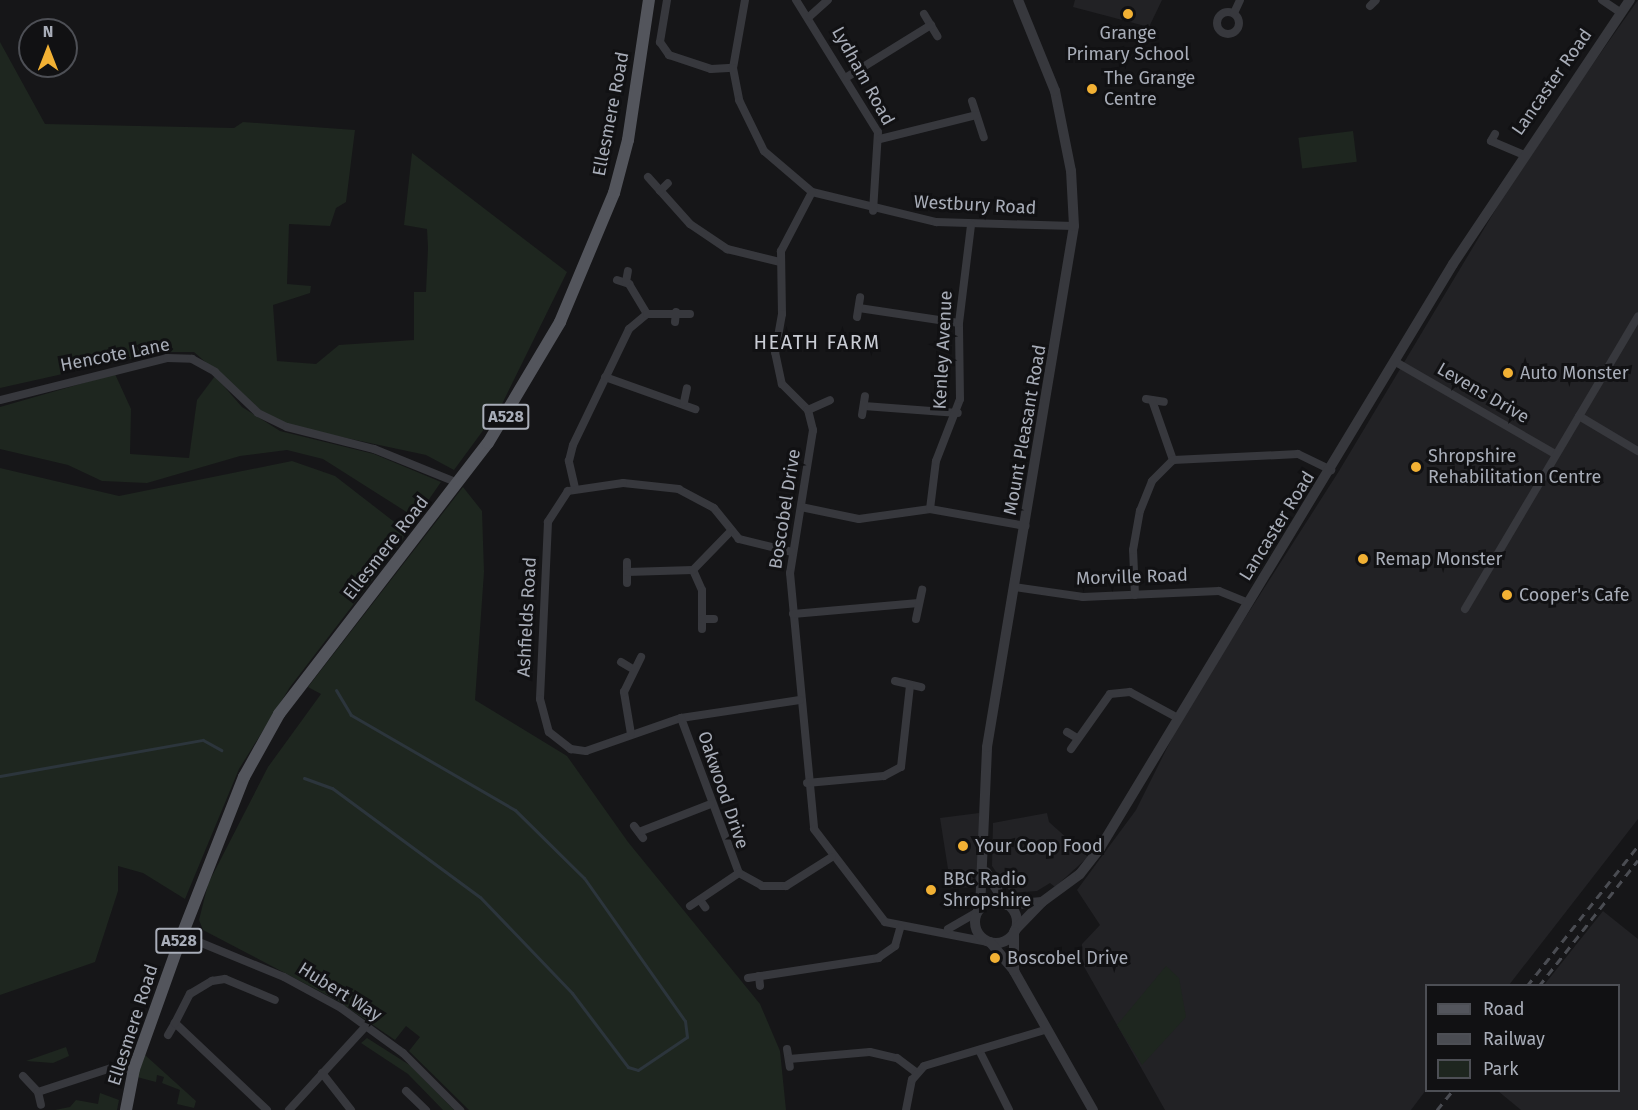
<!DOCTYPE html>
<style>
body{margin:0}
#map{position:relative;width:1638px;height:1110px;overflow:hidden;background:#161618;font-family:"Fira Sans",sans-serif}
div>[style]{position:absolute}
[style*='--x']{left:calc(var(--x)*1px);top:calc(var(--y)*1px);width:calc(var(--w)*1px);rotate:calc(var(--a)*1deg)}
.built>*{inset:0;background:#222225}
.green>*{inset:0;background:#1e261f;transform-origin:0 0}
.stream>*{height:3px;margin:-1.5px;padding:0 1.5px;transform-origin:1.5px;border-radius:1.5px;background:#2c353c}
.minor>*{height:8px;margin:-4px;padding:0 4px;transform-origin:4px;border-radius:4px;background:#37383d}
.minor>.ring{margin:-4px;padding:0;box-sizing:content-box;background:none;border:8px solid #37383d;border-radius:50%}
.tertiary>*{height:10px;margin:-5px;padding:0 5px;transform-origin:5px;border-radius:5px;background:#37383d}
.tertiary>.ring{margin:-5px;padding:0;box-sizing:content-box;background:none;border:10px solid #37383d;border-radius:50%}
.primary>*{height:12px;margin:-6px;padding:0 6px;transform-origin:6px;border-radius:6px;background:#53555c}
.rail>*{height:3px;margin-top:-1.5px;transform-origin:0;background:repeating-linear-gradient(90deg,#4a4c52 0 8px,transparent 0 14px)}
.dots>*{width:16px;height:16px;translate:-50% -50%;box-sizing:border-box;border:3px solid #111113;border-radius:50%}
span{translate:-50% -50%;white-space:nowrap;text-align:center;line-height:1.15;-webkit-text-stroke:6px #111113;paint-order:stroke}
.shield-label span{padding:2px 4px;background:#111113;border:2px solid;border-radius:4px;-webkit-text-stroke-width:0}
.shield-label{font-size:16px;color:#a8adb8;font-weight:700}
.poi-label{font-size:18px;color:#a8adb8}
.left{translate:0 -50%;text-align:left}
.street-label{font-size:18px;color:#a8adb8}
.neighbourhood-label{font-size:20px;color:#c9ccd4;letter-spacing:1.5px}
.legend{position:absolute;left:1425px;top:984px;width:195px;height:108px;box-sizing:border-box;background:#111113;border:2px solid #4d4f55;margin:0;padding:8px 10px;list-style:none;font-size:18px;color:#a8adb8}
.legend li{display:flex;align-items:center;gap:12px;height:30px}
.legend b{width:30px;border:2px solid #4d4f55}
.north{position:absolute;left:18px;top:18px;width:60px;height:60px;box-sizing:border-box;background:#111113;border:2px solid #4d4f55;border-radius:50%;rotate:0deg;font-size:16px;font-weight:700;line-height:24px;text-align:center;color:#a8adb8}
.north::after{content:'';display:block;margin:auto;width:21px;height:27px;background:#f2b134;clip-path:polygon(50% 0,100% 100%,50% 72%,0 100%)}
</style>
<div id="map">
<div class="built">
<div style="clip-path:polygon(1075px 0,1162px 0,1149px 27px,1073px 7px)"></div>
<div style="clip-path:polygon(1638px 0,1638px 819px,1509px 985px,1426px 986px,1426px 1090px,1411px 1110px,1165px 1110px,1082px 963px,1082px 944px,1100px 925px,1077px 890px,1136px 810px,1185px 712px,1339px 471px,1527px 157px)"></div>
<div style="clip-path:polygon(979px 813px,983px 887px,951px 888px,940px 818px)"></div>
<div style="clip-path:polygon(1047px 813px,1049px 822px,1088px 857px,1055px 887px,1050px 883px,1037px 891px,1011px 893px,992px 866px,993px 823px)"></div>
<div style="clip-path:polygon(1603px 911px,1638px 939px,1638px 1110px,1521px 1110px,1498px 1091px,1618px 1090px,1618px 986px,1544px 985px)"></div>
</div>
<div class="green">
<div style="clip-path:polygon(0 42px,45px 124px,234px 128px,243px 122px,355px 130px,346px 202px,336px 208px,330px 226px,289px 224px,287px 284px,311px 286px,310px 293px,273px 305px,277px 361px,316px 364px,339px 345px,414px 340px,414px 292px,426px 292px,428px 248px,427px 229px,404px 225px,412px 153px,567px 272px,501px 406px,454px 470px,426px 455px,290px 426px,262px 412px,194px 352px,161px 352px,0 388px)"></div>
<div style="left:1353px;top:131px;width:31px;height:55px;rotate:83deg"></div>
<div style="clip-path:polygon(115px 374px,131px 409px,130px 454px,189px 458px,197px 400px,215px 376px,242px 407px,280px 431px,374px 454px,441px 482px,416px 518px,323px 459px,287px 450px,240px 456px,147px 483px,102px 481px,68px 465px,0 449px,0 407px)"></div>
<div style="clip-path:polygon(292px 461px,335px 476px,406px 531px,402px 541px,290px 687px,239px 769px,185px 899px,143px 873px,118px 866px,118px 891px,95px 962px,0 995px,0 468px,119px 496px)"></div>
<div style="clip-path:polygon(463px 487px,482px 511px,484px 572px,475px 700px,567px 756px,628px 842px,760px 1004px,780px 1051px,786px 1110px,469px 1110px,409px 1051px,420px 1037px,406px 1026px,395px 1040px,338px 1001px,203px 930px,199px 920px,208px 884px,268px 767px,321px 694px,308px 687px)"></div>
<div style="clip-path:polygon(1166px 966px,1179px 978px,1186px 1017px,1142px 1065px,1117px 1025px)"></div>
<div style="clip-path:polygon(367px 1038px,411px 1066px,454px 1110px,443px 1110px,408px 1074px,361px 1043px)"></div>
<div style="clip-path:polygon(66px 1047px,69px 1056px,53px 1063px,26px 1061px)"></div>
<div style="clip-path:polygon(145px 1055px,196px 1101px,194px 1108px,177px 1104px,180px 1090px,162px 1083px,164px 1077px,157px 1075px,156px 1082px,137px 1077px)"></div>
<div style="clip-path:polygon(100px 1093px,119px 1100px,117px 1110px,55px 1110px,70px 1107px,76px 1100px,98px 1104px)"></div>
</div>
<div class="stream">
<div style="--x:0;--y:776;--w:206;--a:-10.1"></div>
<div style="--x:203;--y:740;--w:21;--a:29"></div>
<div style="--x:304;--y:778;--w:30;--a:20"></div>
<div style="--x:332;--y:788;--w:184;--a:36.4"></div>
<div style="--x:480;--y:897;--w:133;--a:46.2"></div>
<div style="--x:572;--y:993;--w:93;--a:52.9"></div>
<div style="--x:628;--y:1067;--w:10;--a:17"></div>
<div style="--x:638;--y:1070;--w:59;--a:-34"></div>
<div style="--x:687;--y:1037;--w:16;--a:-97"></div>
<div style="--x:685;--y:1021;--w:175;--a:-125.2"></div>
<div style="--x:584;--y:878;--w:97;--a:-135.4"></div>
<div style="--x:515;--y:810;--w:190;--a:-149.9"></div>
<div style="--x:351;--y:715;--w:29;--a:-121"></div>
</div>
<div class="minor">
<div style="--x:667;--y:0;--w:43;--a:99.5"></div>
<div style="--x:660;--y:42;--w:16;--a:55"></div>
<div style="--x:669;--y:55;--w:44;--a:18.4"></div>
<div style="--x:711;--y:69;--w:22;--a:-3"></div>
<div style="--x:745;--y:0;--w:69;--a:100"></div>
<div style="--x:733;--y:68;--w:33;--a:79"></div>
<div style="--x:739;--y:100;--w:57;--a:63.9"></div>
<div style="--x:764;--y:151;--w:63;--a:40.5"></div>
<div style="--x:812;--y:192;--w:128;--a:13.6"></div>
<div style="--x:936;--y:222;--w:138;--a:1.7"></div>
<div style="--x:796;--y:0;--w:155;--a:58.2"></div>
<div style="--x:878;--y:132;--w:79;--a:93.6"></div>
<div style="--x:1602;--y:0;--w:23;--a:34"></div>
<div style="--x:1370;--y:6;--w:8;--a:-45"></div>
<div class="ring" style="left:1217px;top:12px;width:14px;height:14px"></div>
<div style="--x:1234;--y:13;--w:14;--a:-65"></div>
<div style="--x:924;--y:14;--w:26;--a:59"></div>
<div style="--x:810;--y:16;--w:24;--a:-42"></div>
<div style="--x:847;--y:77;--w:99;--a:-31.8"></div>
<div style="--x:972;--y:101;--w:38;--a:72"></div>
<div style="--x:1495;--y:134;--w:8;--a:120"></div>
<div style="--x:1491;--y:141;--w:34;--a:23"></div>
<div style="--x:880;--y:139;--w:99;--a:-14"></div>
<div style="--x:648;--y:177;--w:63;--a:48.2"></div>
<div style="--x:690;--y:224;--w:45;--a:34"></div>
<div style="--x:727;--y:249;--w:55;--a:13.8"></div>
<div style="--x:660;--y:191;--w:11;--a:-45"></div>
<div style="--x:812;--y:192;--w:67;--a:117.7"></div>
<div style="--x:781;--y:251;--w:63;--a:89.1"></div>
<div style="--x:782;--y:314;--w:39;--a:100"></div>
<div style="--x:775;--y:352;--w:33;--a:78"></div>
<div style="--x:782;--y:384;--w:37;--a:45"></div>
<div style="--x:808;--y:410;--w:21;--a:76"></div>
<div style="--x:813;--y:430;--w:145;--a:99.1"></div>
<div style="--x:790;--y:573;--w:257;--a:84.6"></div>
<div style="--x:814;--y:829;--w:117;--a:52.6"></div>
<div style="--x:885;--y:922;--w:105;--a:11"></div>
<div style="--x:617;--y:280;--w:13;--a:18"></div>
<div style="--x:629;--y:284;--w:35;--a:59"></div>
<div style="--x:626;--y:282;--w:11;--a:-80"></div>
<div style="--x:859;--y:308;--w:101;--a:8.5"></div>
<div style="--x:857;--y:317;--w:20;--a:-81"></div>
<div style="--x:675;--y:322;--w:10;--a:-84"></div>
<div style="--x:1394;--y:361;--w:186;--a:30"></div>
<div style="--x:605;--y:377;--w:96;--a:19.6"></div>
<div style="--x:1146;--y:399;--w:18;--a:9"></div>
<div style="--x:0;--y:400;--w:172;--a:-14.1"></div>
<div style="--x:167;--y:358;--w:25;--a:2"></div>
<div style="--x:192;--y:359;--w:26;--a:29"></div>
<div style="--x:215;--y:372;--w:59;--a:43.6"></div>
<div style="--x:258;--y:413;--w:32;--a:26"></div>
<div style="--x:287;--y:427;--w:90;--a:14.2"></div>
<div style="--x:374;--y:449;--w:91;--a:22"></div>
<div style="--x:1152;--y:400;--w:64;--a:70.7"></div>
<div style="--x:684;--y:402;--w:14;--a:-78"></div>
<div style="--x:864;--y:406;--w:94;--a:4.3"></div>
<div style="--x:808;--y:410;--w:24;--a:-24"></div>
<div style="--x:862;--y:415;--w:19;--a:-81"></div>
<div style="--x:1579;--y:416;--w:69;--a:30.7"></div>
<div style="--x:575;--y:488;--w:28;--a:-103"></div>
<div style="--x:569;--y:461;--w:16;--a:-76"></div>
<div style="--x:573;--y:445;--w:129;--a:-64.2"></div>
<div style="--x:629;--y:329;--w:23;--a:-40"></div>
<div style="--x:647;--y:314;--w:43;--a:0"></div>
<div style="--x:801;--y:507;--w:59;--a:11.7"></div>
<div style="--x:859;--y:519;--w:72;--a:-8"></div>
<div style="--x:930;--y:509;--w:97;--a:10.1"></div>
<div style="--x:930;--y:509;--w:48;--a:-82.9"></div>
<div style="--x:936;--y:461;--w:66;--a:-68.8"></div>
<div style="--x:960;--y:399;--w:76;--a:-90.8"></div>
<div style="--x:959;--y:323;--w:99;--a:-83"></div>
<div style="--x:792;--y:552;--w:55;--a:-166.2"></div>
<div style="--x:739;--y:539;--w:40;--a:-129"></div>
<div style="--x:714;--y:508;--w:40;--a:-152"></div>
<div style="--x:679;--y:489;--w:56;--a:-173.9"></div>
<div style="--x:623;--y:483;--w:56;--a:171.7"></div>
<div style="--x:568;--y:491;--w:37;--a:123"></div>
<div style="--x:548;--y:522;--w:177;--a:92.6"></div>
<div style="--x:540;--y:699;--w:34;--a:75"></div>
<div style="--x:549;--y:732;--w:28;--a:38"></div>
<div style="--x:571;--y:749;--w:15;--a:8"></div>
<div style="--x:586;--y:751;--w:101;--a:-19.2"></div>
<div style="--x:681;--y:718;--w:120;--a:-8.6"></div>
<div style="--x:627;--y:562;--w:21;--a:90"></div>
<div style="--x:693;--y:570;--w:22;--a:66"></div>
<div style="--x:702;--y:590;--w:39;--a:90"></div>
<div style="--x:627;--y:572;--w:66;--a:-1.7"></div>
<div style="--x:693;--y:570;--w:53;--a:-45.8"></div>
<div style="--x:1014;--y:587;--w:70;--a:8.2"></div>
<div style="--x:1083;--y:597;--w:136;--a:-2.5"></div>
<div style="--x:1219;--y:591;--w:31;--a:22"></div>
<div style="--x:1135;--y:595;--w:45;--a:-92.5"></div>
<div style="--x:1133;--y:550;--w:40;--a:-80"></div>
<div style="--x:1140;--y:511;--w:32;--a:-68"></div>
<div style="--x:1152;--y:481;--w:30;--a:-45"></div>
<div style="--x:1173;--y:460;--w:125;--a:-2.7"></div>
<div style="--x:1298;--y:454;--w:37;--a:26"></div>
<div style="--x:1465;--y:609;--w:340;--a:-59.4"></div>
<div style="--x:793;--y:614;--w:126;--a:-5"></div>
<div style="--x:702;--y:619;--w:12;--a:0"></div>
<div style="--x:916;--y:619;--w:30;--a:-78"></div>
<div style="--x:621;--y:662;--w:12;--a:31"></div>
<div style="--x:895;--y:681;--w:27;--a:13"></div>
<div style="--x:681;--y:718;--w:165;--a:69.5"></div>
<div style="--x:739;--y:873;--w:26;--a:29"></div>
<div style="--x:762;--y:886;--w:24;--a:0"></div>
<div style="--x:786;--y:886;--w:54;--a:-32.2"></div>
<div style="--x:1067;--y:732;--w:12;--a:31"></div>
<div style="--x:631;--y:734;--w:43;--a:-99.5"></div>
<div style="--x:624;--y:692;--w:39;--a:-64"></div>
<div style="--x:1071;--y:749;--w:67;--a:-54.7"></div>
<div style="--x:1110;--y:694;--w:20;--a:-6"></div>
<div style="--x:1130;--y:692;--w:55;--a:28.4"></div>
<div style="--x:807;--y:783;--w:77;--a:-5.2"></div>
<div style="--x:884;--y:776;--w:19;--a:-28"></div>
<div style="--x:901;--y:767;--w:82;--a:-83.7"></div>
<div style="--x:634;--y:826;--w:15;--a:53"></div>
<div style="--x:639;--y:832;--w:77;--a:-21.3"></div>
<div style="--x:700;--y:900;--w:9;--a:54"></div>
<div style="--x:690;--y:906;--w:59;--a:-34"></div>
<div style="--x:948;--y:929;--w:34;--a:-30"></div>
<div style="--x:182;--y:935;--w:110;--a:22.4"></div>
<div style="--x:284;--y:977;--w:65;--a:28.5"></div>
<div style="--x:341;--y:1008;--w:77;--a:36"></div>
<div style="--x:403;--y:1053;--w:81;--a:45"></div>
<div style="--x:759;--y:976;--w:10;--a:84"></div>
<div style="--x:748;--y:978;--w:132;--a:-8.7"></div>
<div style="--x:878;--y:958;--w:21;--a:-35"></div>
<div style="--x:895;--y:946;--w:19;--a:-74"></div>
<div style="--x:168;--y:1035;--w:14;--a:-60"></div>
<div style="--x:787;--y:1049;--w:18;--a:81"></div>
<div style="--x:979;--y:1050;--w:67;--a:63.4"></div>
<div style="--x:789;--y:1059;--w:81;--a:-4.9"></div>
<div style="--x:870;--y:1052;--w:28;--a:13"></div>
<div style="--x:897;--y:1058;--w:25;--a:37"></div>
<div style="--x:322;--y:1073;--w:47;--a:51.9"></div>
<div style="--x:23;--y:1076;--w:22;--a:47"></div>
<div style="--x:38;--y:1092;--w:77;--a:-18.2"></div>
<div style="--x:111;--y:1068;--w:23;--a:2"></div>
<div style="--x:406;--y:1091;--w:28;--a:44"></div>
<div style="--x:38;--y:1092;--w:13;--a:77"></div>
<div style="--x:267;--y:1110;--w:127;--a:-136.6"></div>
<div style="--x:175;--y:1023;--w:33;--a:-63"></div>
<div style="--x:190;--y:994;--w:26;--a:-31"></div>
<div style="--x:212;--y:981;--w:13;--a:-9"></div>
<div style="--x:225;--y:979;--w:54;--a:22.8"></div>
<div style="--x:289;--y:1110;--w:114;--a:-47.5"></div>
<div style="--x:906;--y:1110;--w:31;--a:-79"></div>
<div style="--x:912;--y:1080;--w:18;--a:-49"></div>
<div style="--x:924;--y:1066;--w:126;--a:-16.6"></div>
</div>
<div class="tertiary">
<div style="--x:986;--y:872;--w:38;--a:58"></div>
<div class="ring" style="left:975px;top:901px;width:32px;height:32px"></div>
<div style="--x:1007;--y:905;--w:35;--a:-5"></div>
<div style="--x:980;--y:909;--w:162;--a:-87.5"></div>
<div style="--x:987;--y:747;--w:528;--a:-80.52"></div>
<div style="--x:1074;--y:226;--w:55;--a:-93.1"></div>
<div style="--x:1071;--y:171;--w:82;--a:-101.3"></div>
<div style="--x:1055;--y:91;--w:98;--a:-112.1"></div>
<div style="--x:1015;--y:930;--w:39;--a:-46"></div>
<div style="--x:1042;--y:902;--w:47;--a:-36.4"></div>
<div style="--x:1080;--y:874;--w:33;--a:-52"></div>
<div style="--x:1100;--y:848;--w:682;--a:-58.85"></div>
<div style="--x:1453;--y:264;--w:318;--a:-56.2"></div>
<div style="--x:990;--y:942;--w:38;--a:50"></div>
<div style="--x:1014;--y:971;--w:160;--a:60.4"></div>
<div style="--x:1014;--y:971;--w:39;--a:-90"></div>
</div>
<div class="primary">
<div style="--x:126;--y:1110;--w:42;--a:-79"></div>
<div style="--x:134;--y:1069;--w:142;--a:-70.3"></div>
<div style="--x:182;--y:935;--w:170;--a:-68.6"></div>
<div style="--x:244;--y:777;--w:72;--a:-60.9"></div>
<div style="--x:279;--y:714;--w:342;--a:-52.4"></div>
<div style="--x:488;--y:443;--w:141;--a:-59.2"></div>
<div style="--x:560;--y:322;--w:140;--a:-67.3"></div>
<div style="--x:614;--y:193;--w:55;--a:-75.2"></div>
<div style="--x:628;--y:140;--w:142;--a:-81.5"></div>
</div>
<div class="rail">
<div style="--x:1527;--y:986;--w:179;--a:-51.6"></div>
<div style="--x:1539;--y:986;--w:160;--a:-51.8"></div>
<div style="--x:1437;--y:1110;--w:26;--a:-51"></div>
</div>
<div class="dots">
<div style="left:1128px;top:14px;background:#f2b134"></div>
<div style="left:1092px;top:89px;background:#f2b134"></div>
<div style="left:1508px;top:373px;background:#f2b134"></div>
<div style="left:1416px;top:467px;background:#f2b134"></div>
<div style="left:1363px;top:559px;background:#f2b134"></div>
<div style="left:1507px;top:595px;background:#f2b134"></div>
<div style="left:963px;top:846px;background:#f2b134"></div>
<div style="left:931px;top:890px;background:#f2b134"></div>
<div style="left:995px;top:958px;background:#f2b134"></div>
</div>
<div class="shield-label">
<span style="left:506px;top:417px">A528</span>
<span style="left:179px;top:941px">A528</span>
</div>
<div class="poi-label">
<span style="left:1128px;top:44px">Grange<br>Primary School</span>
<span class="left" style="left:1104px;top:89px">The Grange<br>Centre</span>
<span class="left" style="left:1520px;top:373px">Auto Monster</span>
<span class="left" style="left:1428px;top:467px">Shropshire<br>Rehabilitation Centre</span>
<span class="left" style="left:1375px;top:559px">Remap Monster</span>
<span class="left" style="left:1519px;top:595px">Cooper's Cafe</span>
<span class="left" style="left:975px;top:846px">Your Coop Food</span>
<span class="left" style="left:943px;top:890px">BBC Radio<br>Shropshire</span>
<span class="left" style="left:1007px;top:958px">Boscobel Drive</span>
</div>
<div class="street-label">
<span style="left:863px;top:76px;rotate:61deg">Lydham Road</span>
<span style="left:1552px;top:82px;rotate:-55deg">Lancaster Road</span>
<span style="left:611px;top:114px;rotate:-79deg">Ellesmere Road</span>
<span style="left:975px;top:205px;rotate:3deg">Westbury Road</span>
<span style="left:943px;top:350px;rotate:-87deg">Kenley Avenue</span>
<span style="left:115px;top:355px;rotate:-11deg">Hencote Lane</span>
<span style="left:1483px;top:393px;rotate:30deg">Levens Drive</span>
<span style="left:1025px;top:430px;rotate:-80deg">Mount Pleasant Road</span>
<span style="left:785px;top:509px;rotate:-81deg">Boscobel Drive</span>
<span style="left:1277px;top:526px;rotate:-58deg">Lancaster Road</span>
<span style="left:386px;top:548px;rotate:-52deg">Ellesmere Road</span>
<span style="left:1132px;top:577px;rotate:-2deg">Morville Road</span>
<span style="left:527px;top:617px;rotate:-87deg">Ashfields Road</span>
<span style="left:723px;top:790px;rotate:71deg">Oakwood Drive</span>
<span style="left:340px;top:992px;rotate:32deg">Hubert Way</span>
<span style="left:133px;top:1025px;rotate:-72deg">Ellesmere Road</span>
</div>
<div class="neighbourhood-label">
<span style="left:817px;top:342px">HEATH FARM</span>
</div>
<ul class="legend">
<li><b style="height:8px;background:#53555c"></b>Road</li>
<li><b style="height:8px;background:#4a4c52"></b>Railway</li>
<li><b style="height:16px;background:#1e261f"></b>Park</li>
</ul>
<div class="north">N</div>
</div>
